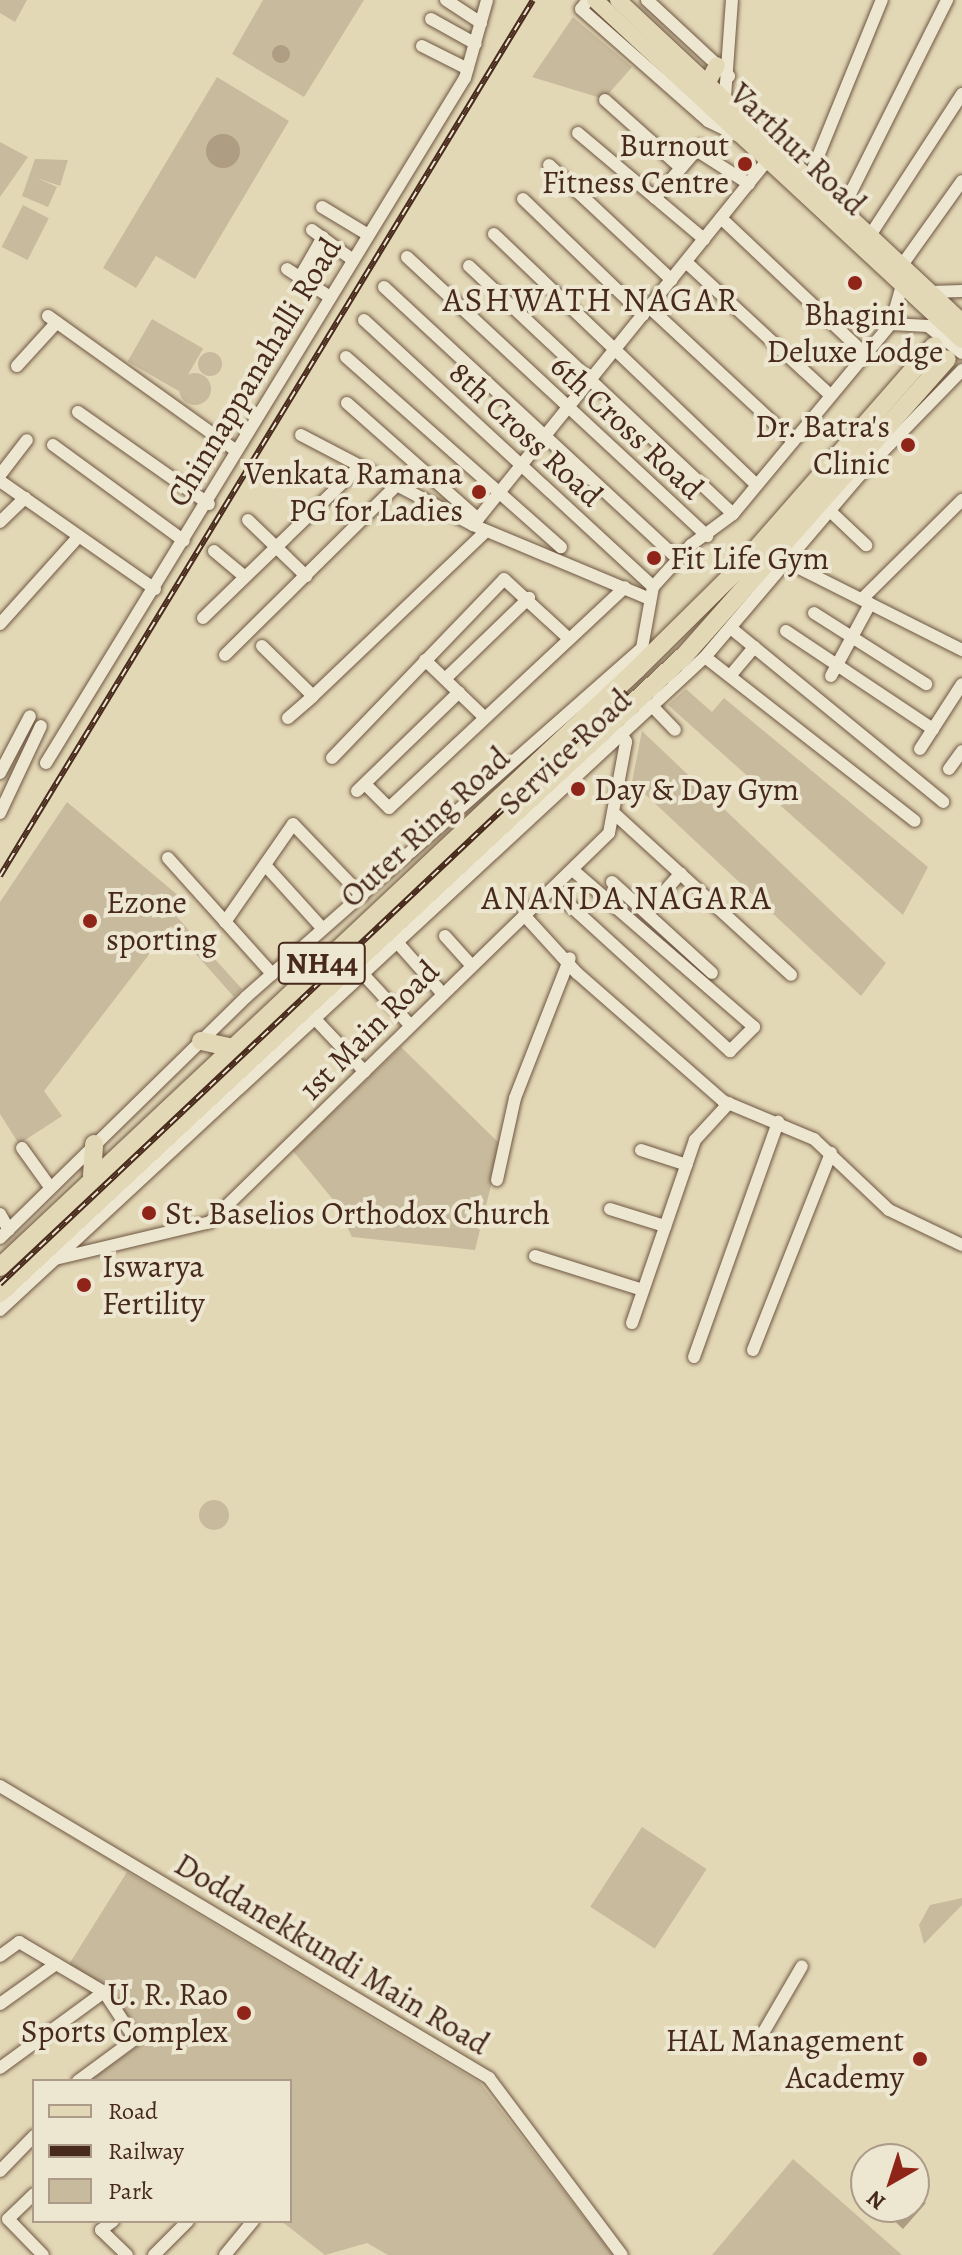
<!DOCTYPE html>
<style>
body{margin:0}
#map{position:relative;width:962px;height:2255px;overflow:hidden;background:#e3d8b6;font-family:Alegreya,serif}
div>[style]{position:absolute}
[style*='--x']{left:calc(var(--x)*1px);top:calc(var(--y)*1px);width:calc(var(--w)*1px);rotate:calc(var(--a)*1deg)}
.green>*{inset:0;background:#c8ba9c;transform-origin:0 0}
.round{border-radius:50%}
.water>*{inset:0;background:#ae9d82}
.roads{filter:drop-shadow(0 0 2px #6e5642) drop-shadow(0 0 2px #6e5642)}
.minor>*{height:12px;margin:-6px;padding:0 6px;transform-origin:6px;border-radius:6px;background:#ede6d0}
.major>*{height:16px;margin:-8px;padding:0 8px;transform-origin:8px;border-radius:8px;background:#e3d8b6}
.highway>*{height:18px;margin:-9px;padding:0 9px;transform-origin:9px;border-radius:9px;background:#e3d8b6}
.rail>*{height:6px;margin-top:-3px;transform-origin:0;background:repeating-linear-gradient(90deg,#ede6d0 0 9px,#472a1c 0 18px);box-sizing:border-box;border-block:2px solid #472a1c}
.dots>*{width:22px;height:22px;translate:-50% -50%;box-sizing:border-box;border:4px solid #ede6d0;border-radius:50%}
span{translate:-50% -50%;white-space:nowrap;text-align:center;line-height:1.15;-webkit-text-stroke:8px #ede6d0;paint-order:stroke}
.shield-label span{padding:2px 6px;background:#ede6d0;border:2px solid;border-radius:6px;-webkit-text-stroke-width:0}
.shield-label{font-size:30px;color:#472a1c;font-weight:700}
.poi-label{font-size:32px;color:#472a1c}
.right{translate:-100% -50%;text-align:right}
.left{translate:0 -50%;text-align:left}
.street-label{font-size:32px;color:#472a1c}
.neighbourhood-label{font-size:34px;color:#472a1c;letter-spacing:2px}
.legend{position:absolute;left:32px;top:2079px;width:260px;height:144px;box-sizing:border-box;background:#ede6d0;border:2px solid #ab9b88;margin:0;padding:10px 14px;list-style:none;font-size:24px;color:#472a1c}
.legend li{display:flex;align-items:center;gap:16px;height:40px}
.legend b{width:40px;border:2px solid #ab9b88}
.north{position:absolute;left:850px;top:2143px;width:80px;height:80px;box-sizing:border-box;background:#ede6d0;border:2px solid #ab9b88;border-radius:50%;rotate:219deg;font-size:22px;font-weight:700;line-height:32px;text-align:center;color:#472a1c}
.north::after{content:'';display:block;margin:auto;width:28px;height:36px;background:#8f2418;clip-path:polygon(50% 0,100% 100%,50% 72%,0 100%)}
</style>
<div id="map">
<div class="green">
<div style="clip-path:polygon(0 0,27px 0,15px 22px,0 13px)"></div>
<div style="clip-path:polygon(263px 0,364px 0,304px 97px,232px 54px)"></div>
<div style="clip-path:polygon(573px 17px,632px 67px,604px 99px,532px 77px)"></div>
<div style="clip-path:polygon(217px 77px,289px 121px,195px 279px,156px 256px,136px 288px,103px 268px)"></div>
<div style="clip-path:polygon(0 142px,28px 157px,0 197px)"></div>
<div style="clip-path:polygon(35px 159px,68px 160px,60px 186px,37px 178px,57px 187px,48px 207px,22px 196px)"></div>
<div style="left:23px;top:205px;width:29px;height:47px;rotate:27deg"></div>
<div style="left:152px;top:319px;width:59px;height:49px;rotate:30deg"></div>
<div class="round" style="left:198px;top:352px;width:24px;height:24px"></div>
<div class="round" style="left:179px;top:373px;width:32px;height:32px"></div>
<div style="clip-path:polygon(686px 689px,712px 712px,724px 698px,928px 867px,903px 915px,668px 705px)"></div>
<div style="clip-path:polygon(642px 731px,886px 963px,861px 996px,632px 782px)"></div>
<div style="clip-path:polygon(67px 802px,186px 902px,177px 917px,242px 989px,234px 997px,171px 926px,44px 1091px,62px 1116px,19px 1144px,0 1114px,0 902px)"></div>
<div style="clip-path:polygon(401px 1047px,501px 1145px,475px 1250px,352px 1237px,335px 1202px,293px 1151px)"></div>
<div class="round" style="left:199px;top:1500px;width:30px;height:30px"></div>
<div style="left:642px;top:1827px;width:77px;height:95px;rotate:33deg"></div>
<div style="clip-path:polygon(127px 1872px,480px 2083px,613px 2255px,388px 2255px,367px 2243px,325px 2255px,281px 2221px,290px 2221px,290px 2081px,89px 2081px,145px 2041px,104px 1985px,68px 1966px)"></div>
<div style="clip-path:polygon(962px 1898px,962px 1905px,924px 1944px,919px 1925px,930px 1905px)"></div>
<div style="clip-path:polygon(793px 2159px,902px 2255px,712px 2255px)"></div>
</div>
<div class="water">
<div class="round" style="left:272px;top:45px;width:18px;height:18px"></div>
<div class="round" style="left:206px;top:134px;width:34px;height:34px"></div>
<div style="clip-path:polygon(914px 2193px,926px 2203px,903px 2229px,889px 2216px,897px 2207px,914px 2207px)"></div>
</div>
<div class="roads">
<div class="minor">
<div style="--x:446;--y:0;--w:42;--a:33.3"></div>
<div style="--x:647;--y:0;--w:112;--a:42.8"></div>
<div style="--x:585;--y:4;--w:6;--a:129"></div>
<div style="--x:581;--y:9;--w:169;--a:41.4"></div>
<div style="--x:708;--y:121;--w:34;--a:26"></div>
<div style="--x:431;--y:19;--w:51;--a:29.1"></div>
<div style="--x:422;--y:46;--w:51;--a:26.6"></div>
<div style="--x:725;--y:97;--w:97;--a:-85.9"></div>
<div style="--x:605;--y:100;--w:102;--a:41.8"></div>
<div style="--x:578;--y:133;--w:165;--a:40.1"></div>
<div style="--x:696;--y:150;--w:63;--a:32.7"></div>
<div style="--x:549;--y:165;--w:168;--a:43.1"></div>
<div style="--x:810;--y:176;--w:190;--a:-67.8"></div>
<div style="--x:655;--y:198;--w:69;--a:-49.1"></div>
<div style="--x:523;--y:199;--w:167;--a:44"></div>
<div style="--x:322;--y:207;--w:52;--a:31"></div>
<div style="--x:843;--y:208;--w:233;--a:-63.4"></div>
<div style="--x:721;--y:218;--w:197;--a:43.4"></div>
<div style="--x:312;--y:230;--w:51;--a:36.2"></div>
<div style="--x:494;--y:234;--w:362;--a:43.7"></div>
<div style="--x:871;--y:234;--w:167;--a:-57"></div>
<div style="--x:407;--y:257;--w:410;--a:42.9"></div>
<div style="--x:686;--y:262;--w:196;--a:42.7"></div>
<div style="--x:902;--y:265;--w:103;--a:-54.5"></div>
<div style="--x:469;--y:266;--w:362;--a:43.2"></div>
<div style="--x:287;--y:269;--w:51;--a:33.1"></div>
<div style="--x:300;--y:277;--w:46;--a:-60.1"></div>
<div style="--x:384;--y:287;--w:401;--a:42.8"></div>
<div style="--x:931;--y:292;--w:31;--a:-2"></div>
<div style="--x:649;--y:307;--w:197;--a:42.9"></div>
<div style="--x:48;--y:316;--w:229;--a:35.6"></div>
<div style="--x:364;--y:320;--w:393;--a:42.7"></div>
<div style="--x:891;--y:324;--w:37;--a:3"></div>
<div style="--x:928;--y:326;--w:43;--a:38.5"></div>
<div style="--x:346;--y:357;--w:287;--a:41.5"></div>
<div style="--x:17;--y:366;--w:59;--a:-47.7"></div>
<div style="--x:347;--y:403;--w:175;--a:41.5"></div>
<div style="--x:78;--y:412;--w:160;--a:35.1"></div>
<div style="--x:301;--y:435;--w:194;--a:27.6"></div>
<div style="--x:473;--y:525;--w:192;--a:22.7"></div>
<div style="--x:53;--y:445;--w:162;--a:36.2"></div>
<div style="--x:0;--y:475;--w:44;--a:-52.4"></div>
<div style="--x:0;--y:481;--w:189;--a:34.9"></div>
<div style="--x:830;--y:511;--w:50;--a:43.4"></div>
<div style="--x:248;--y:520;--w:81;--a:44"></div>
<div style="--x:0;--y:522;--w:35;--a:-44"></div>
<div style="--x:473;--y:525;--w:471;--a:-51.1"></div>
<div style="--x:214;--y:551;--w:40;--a:40"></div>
<div style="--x:789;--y:563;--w:194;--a:26.7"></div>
<div style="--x:862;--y:599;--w:141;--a:-44.7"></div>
<div style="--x:814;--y:613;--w:133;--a:32.4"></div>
<div style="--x:203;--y:618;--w:217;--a:-44.1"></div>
<div style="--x:0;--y:624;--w:117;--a:-48.1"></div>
<div style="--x:732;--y:629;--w:273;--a:39.3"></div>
<div style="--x:786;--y:631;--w:177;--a:33.7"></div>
<div style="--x:262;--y:646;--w:71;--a:44.4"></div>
<div style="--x:313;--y:696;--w:239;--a:-43.6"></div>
<div style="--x:225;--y:655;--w:239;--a:-44.7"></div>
<div style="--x:705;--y:657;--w:266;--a:38"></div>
<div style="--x:425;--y:660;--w:81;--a:44"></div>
<div style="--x:730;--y:676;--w:38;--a:-50"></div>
<div style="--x:831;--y:676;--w:82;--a:-61.6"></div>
<div style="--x:445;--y:679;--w:117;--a:-44"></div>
<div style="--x:652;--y:706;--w:33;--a:46"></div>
<div style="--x:288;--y:718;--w:33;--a:-41"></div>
<div style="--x:920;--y:749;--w:77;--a:-57.1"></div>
<div style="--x:332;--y:758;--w:248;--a:-46.1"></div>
<div style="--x:504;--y:579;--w:84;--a:42.6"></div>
<div style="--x:46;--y:763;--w:803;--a:-58.55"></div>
<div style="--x:465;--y:78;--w:81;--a:-74.2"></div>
<div style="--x:949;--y:769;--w:22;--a:-54"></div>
<div style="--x:0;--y:773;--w:64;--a:-62.2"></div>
<div style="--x:365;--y:784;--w:34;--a:45"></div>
<div style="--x:389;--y:808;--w:323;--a:-43.1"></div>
<div style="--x:357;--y:791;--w:142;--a:-44.1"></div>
<div style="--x:0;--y:813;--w:96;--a:-64.8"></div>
<div style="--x:616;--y:815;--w:237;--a:42.4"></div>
<div style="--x:168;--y:858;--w:156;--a:48.1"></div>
<div style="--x:265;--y:865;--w:86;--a:47.8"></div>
<div style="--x:612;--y:882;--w:135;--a:42.3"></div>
<div style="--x:552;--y:889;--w:241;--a:42.3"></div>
<div style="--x:730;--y:1051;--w:34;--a:-45"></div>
<div style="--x:754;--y:1027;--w:240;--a:-139.1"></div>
<div style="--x:646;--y:912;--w:52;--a:-48.1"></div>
<div style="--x:524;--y:915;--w:79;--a:47.6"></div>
<div style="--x:577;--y:973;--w:194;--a:41.2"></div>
<div style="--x:723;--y:1101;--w:99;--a:22.7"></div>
<div style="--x:814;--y:1139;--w:103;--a:43.4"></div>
<div style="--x:889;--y:1210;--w:81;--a:25.6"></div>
<div style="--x:225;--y:922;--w:119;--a:-55.2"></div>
<div style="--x:293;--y:824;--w:100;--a:46.2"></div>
<div style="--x:445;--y:936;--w:39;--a:48"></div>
<div style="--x:396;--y:941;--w:69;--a:48.5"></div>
<div style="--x:362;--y:973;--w:71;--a:47.3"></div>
<div style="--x:316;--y:1020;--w:71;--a:46.7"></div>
<div style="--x:22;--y:1148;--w:48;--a:54.3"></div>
<div style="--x:641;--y:1150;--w:48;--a:18.1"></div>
<div style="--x:497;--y:1180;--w:84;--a:-77.6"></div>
<div style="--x:515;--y:1098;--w:150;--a:-68.6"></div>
<div style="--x:610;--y:1209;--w:58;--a:17.2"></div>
<div style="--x:0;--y:1214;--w:18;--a:61"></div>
<div style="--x:0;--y:1238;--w:344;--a:-44.4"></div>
<div style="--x:246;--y:997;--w:528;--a:-41.39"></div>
<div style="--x:642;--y:648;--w:62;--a:-79.8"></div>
<div style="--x:653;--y:587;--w:57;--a:-47.9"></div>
<div style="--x:691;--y:545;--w:52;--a:-36.4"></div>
<div style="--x:733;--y:514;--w:247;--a:-50.3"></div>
<div style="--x:891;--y:324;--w:41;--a:-74.2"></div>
<div style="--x:535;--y:1256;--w:113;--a:17.5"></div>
<div style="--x:51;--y:1260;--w:163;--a:-13.4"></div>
<div style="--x:210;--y:1222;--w:557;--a:-44.27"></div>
<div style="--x:609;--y:833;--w:93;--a:-79.4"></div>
<div style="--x:626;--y:742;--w:10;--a:-119"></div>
<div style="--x:0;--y:1310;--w:961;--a:-42.81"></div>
<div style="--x:705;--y:657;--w:238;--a:-49.6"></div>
<div style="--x:859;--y:476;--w:148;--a:-45.8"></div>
<div style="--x:632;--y:1323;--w:194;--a:-71"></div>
<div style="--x:695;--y:1140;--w:50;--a:-47.4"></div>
<div style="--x:753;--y:1350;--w:212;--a:-68.4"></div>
<div style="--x:694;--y:1357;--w:250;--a:-70.3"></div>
<div style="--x:0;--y:1786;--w:570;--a:30.84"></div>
<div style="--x:489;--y:2078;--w:221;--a:53.1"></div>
<div style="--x:0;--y:1956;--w:24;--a:-36"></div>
<div style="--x:19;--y:1942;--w:99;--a:30.5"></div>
<div style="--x:104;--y:1992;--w:56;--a:56.6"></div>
<div style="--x:135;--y:2039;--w:71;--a:143.6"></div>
<div style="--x:0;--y:2004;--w:69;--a:-35.5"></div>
<div style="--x:756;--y:2045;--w:91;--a:-59.8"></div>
<div style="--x:0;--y:2068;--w:129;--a:-36.2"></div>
<div style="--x:0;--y:2171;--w:49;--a:-45.8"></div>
<div style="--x:34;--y:2194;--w:36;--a:136"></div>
<div style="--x:8;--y:2219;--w:50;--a:45.8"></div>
<div style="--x:113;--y:2221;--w:15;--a:143"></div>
<div style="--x:101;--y:2230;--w:36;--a:44"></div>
<div style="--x:154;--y:2255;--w:48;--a:-45"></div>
<div style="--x:225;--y:2255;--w:44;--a:-50.5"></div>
</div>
<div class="major">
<div style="--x:595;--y:0;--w:500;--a:42.81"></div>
<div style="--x:618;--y:0;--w:471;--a:43.1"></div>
<div style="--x:708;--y:82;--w:19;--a:-62"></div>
</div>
<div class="highway">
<div style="--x:201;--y:1041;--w:30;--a:12"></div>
<div style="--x:92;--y:1175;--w:31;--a:-86"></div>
<div style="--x:0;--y:1267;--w:874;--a:-43.19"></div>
<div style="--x:637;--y:669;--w:152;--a:-44.7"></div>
<div style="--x:745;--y:562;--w:287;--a:-48.8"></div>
<div style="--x:0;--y:1293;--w:936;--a:-42.97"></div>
<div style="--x:685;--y:655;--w:395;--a:-48.5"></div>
</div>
</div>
<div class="rail">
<div style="--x:0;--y:876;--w:1025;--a:-58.68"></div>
<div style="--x:0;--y:1284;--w:862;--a:-43.36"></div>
</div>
<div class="dots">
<div style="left:745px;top:164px;background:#8f2418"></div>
<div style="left:855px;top:283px;background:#8f2418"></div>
<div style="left:908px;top:445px;background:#8f2418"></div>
<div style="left:479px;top:492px;background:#8f2418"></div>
<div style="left:654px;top:558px;background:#8f2418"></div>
<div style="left:578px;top:789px;background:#8f2418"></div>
<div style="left:90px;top:921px;background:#8f2418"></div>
<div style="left:149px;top:1213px;background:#8f2418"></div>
<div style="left:84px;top:1285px;background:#8f2418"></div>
<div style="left:244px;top:2013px;background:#8f2418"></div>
<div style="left:920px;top:2059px;background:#8f2418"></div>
</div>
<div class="shield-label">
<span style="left:322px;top:963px">NH44</span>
</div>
<div class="poi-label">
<span class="right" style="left:729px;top:164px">Burnout<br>Fitness Centre</span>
<span style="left:855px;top:333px">Bhagini<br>Deluxe Lodge</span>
<span class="right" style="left:890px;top:445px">Dr. Batra's<br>Clinic</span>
<span class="right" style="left:463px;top:492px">Venkata Ramana<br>PG for Ladies</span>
<span class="left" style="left:670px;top:558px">Fit Life Gym</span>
<span class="left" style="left:594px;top:789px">Day &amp; Day Gym</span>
<span class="left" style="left:106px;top:921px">Ezone<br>sporting</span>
<span class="left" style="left:165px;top:1213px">St. Baselios Orthodox Church</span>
<span class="left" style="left:102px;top:1285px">Iswarya<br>Fertility</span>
<span class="right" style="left:228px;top:2013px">U. R. Rao<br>Sports Complex</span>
<span class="right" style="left:904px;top:2059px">HAL Management<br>Academy</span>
</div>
<div class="street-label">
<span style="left:798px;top:149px;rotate:44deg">Varthur Road</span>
<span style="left:254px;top:372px;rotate:-59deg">Chinnappanahalli Road</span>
<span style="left:627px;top:427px;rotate:43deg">6th Cross Road</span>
<span style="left:526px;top:434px;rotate:43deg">8th Cross Road</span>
<span style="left:565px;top:752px;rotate:-43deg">Service Road</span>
<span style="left:425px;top:827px;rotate:-43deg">Outer Ring Road</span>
<span style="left:369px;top:1030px;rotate:-45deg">1st Main Road</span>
<span style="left:332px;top:1954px;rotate:31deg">Doddanekkundi Main Road</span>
</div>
<div class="neighbourhood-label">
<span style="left:591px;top:300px">ASHWATH NAGAR</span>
<span style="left:627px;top:898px">ANANDA NAGARA</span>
</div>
<ul class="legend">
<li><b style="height:10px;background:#e3d8b6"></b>Road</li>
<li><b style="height:10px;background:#472a1c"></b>Railway</li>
<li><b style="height:22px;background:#c8ba9c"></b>Park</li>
</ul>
<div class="north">N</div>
</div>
